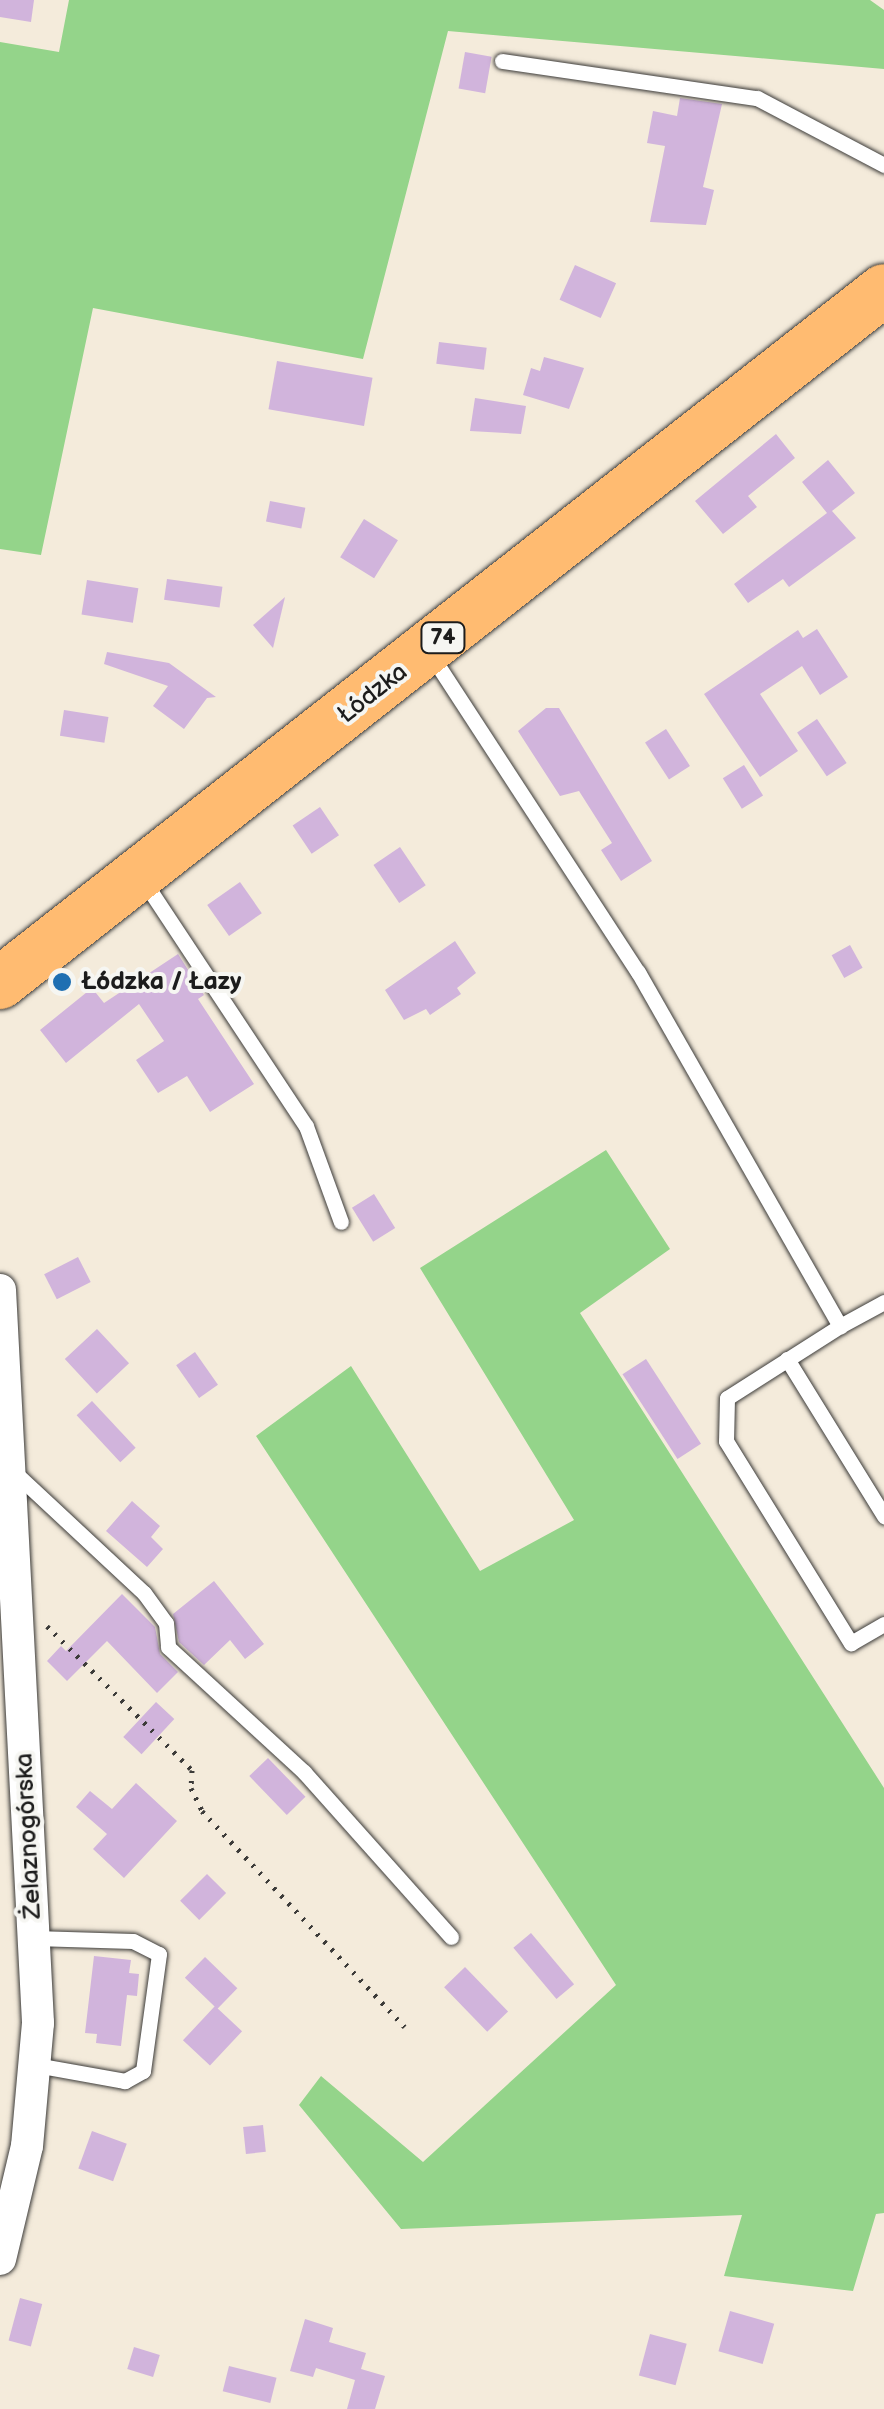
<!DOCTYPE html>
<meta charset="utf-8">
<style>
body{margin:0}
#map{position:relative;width:884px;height:2409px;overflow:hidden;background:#f4ebdb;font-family:"Balsamiq Sans",sans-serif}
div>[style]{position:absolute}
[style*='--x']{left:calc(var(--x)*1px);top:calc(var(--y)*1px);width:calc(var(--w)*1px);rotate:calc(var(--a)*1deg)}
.green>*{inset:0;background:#94d48a}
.building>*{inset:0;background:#d1b4dc;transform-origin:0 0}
.path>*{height:5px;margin-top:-2.5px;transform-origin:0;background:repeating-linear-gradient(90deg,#3c3b39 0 2.5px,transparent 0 10.5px)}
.roads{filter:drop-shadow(0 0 2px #3c3b39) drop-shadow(0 0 2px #3c3b39)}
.lane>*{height:15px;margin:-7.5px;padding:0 7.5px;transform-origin:7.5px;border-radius:7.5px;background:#fff}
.street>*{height:32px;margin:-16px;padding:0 16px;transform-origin:16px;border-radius:16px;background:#fff}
.primary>*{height:52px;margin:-26px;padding:0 26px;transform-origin:26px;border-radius:26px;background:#ffbb71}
.dots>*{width:28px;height:28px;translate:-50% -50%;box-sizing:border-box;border:5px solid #f6f6f2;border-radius:50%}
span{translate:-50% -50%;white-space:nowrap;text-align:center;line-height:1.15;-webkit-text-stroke:8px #f6f6f2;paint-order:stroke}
.shield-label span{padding:2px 8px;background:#f6f6f2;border:2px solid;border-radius:8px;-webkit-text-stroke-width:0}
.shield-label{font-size:22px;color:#1c1c1c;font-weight:700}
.street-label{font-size:25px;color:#1c1c1c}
.poi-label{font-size:25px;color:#1c1c1c;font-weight:700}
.left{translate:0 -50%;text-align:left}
</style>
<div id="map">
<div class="green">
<div style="clip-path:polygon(69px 0,870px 0,884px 10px,884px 69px,448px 31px,363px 359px,93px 308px,41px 555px,0 549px,0 42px,59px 52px)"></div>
<div style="clip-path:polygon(606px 1150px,670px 1249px,580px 1313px,884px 1788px,884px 2213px,876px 2214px,853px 2291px,724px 2276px,742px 2215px,401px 2229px,299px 2105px,321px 2076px,423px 2162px,616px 1985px,256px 1436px,351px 1366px,480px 1571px,574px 1520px,420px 1268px)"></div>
</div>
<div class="building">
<div style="clip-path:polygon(0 0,34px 0,31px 22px,0 17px)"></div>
<div style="left:465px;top:52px;width:27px;height:37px;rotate:10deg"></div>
<div style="clip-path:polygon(680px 98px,722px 104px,703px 187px,714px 190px,706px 225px,650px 222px,665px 146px,647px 143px,653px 111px,677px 116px)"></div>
<div style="left:575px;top:265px;width:45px;height:38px;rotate:24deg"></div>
<div style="left:439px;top:342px;width:48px;height:22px;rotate:7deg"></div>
<div style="clip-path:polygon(544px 357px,584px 368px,569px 409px,523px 395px,531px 368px,540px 371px)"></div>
<div style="left:277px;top:361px;width:97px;height:49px;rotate:10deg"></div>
<div style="clip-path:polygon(475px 398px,526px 406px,521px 434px,470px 431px)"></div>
<div style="clip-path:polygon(776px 434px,795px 458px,748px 496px,757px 507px,723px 534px,695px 501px)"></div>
<div style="clip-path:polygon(828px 460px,855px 493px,832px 511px,856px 538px,789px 587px,783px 579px,748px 603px,734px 584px,827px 513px,802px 482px)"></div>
<div style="left:270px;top:501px;width:36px;height:21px;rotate:11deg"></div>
<div style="left:364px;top:519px;width:40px;height:45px;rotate:32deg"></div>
<div style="left:167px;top:579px;width:56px;height:21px;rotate:8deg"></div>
<div style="left:87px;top:580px;width:52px;height:35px;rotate:9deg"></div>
<div style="clip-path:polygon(285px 597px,273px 648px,253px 625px)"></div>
<div style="clip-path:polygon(817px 629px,848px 677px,820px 695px,802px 666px,760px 694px,798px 751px,760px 777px,704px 694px,798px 630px,803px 638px)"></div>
<div style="clip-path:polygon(107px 652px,169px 663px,216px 697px,207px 698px,184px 729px,153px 706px,168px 686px,104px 664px)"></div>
<div style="clip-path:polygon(546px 708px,559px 708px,652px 861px,621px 881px,601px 850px,612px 843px,579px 791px,560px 796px,518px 731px)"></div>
<div style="left:64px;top:710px;width:45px;height:26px;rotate:9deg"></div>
<div style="left:817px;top:719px;width:53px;height:24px;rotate:56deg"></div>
<div style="left:666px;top:729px;width:44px;height:25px;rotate:57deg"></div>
<div style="left:744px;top:765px;width:36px;height:25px;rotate:58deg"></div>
<div style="left:320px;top:807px;width:34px;height:33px;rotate:56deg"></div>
<div style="left:400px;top:847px;width:46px;height:32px;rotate:56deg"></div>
<div style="left:240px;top:882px;width:38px;height:40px;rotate:55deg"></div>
<div style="clip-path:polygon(455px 941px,476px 973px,457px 988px,461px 994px,430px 1015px,426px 1009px,404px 1020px,385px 990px)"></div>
<div style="left:850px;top:945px;width:26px;height:21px;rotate:61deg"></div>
<div style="clip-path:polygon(178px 954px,204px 995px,198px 999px,254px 1084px,210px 1112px,187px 1076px,158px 1093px,136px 1060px,164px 1041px,139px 1004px,66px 1063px,40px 1030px,92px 988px,104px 1003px)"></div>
<div style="left:374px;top:1194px;width:40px;height:26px;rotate:58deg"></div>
<div style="left:78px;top:1257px;width:28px;height:38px;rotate:63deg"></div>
<div style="left:97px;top:1329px;width:47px;height:44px;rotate:47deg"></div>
<div style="left:195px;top:1352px;width:40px;height:23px;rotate:55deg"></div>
<div style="left:646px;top:1359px;width:101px;height:28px;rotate:57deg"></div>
<div style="left:92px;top:1401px;width:64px;height:21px;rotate:47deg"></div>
<div style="clip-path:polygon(132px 1501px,160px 1526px,151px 1537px,163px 1549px,147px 1567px,106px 1531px)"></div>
<div style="clip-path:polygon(214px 1581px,264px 1644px,245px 1659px,230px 1640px,204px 1665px,179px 1642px,173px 1614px)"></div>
<div style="clip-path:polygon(122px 1594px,155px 1627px,160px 1654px,178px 1672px,157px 1693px,107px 1641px,67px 1681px,47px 1661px,61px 1646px,66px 1651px)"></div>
<div style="left:156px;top:1702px;width:25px;height:48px;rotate:43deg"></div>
<div style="left:268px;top:1758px;width:54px;height:26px;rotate:46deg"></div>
<div style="clip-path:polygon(136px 1783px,177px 1821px,124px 1878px,93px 1849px,107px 1834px,76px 1807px,90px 1791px,112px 1809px)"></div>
<div style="left:207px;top:1874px;width:27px;height:38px;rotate:45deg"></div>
<div style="left:531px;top:1933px;width:67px;height:23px;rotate:50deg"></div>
<div style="clip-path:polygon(94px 1956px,131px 1960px,129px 1973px,139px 1974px,137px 1996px,127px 1995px,121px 2046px,96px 2043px,97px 2034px,85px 2033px)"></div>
<div style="left:205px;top:1957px;width:45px;height:29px;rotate:44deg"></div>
<div style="left:465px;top:1967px;width:62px;height:29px;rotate:46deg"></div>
<div style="left:215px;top:2006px;width:37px;height:47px;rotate:43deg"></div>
<div style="left:263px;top:2125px;width:27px;height:20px;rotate:84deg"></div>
<div style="left:92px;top:2131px;width:37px;height:40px;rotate:20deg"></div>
<div style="left:20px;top:2298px;width:23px;height:44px;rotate:15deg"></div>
<div style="left:730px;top:2311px;width:46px;height:42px;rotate:16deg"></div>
<div style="clip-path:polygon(305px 2319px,333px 2328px,329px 2342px,366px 2353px,361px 2369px,385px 2376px,375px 2409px,347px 2409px,355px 2380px,316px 2368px,313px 2377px,290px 2371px)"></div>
<div style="left:650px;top:2334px;width:38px;height:43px;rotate:15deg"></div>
<div style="left:134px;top:2347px;width:27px;height:23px;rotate:17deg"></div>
<div style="left:229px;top:2366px;width:49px;height:26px;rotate:14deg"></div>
</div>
<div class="path">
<div style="--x:47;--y:1626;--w:204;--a:44.8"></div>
<div style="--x:192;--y:1770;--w:18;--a:93"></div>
<div style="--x:191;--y:1788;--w:25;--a:64"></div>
<div style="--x:202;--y:1811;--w:296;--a:46.8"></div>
</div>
<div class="roads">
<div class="lane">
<div style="--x:502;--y:61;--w:258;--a:8.3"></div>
<div style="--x:757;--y:98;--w:144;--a:27.8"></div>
<div style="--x:431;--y:655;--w:379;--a:56.9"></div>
<div style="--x:638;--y:972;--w:408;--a:60.3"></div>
<div style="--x:840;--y:1326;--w:50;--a:-28.6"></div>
<div style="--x:143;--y:880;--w:295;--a:56.5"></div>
<div style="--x:306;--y:1126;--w:102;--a:70"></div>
<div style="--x:840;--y:1326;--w:134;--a:147.5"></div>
<div style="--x:727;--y:1398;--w:43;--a:91.3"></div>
<div style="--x:726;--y:1441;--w:238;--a:58.3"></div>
<div style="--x:851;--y:1643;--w:38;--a:-30"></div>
<div style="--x:787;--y:1359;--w:185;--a:58.3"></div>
<div style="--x:13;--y:1471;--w:179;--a:43"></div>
<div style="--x:144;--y:1593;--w:37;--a:54"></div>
<div style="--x:166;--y:1623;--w:24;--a:85"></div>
<div style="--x:168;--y:1647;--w:185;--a:42.6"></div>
<div style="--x:304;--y:1772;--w:221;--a:48.3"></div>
<div style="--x:34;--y:1938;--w:99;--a:1.7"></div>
<div style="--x:133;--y:1941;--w:29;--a:27"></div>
<div style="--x:159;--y:1954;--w:118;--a:97.8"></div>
<div style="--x:143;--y:2071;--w:21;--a:151"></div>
<div style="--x:125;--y:2081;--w:90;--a:-169.8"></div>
</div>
<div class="street">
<div style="--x:0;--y:1290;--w:734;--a:87.03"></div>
<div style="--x:38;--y:2023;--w:123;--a:95.1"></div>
<div style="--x:27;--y:2146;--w:116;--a:103.4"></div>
</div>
<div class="primary">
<div style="--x:0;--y:983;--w:1123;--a:-38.09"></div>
</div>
</div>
<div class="dots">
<div style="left:62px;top:982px;background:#1f6fb2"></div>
</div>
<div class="shield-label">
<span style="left:443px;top:638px">74</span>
</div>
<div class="street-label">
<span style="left:373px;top:694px;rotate:-38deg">Łódzka</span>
<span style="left:29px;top:1836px;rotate:-93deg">Żelaznogórska</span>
</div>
<div class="poi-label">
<span class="left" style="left:82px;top:982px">Łódzka / Łazy</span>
</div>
</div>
